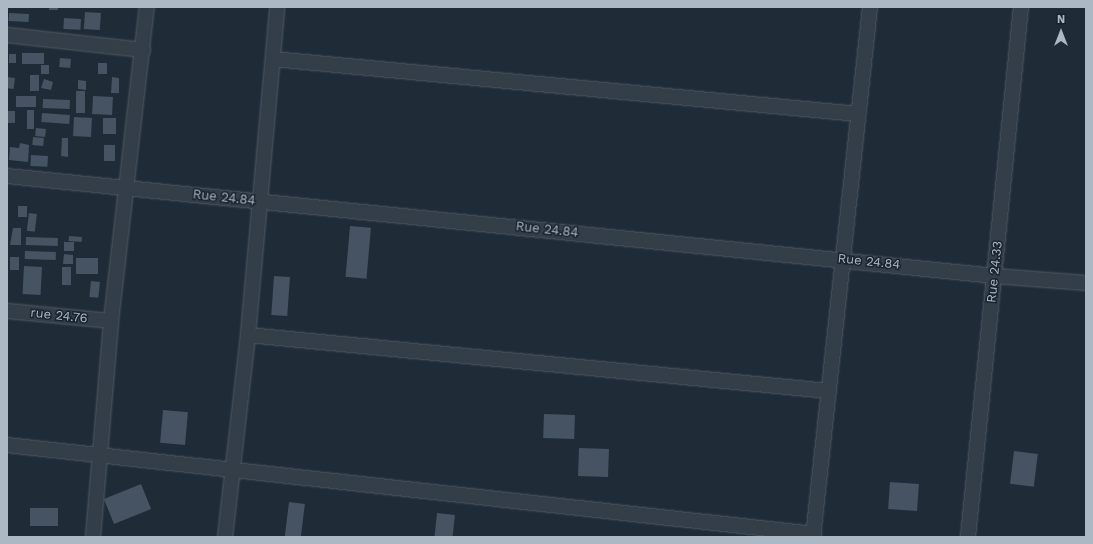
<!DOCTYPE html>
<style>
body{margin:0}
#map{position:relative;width:1093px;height:544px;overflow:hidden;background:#1f2c38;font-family:"Work Sans",sans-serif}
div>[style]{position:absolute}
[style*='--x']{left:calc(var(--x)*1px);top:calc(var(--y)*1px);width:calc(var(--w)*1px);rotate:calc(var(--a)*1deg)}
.building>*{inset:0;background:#455362;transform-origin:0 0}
.roads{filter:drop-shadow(0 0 1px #505b66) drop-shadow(0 0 1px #505b66)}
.street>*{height:14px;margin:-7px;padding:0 7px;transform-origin:7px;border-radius:7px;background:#333e48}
span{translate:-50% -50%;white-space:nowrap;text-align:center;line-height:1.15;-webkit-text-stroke:3px #18232d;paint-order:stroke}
.street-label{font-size:13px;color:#adb8c5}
.frame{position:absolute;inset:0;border:8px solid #adb8c5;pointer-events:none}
.north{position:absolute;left:1041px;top:12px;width:40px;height:40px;-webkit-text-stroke:3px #18232d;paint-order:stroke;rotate:0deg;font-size:11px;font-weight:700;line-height:16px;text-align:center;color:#adb8c5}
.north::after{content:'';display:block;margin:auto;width:14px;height:18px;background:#adb8c5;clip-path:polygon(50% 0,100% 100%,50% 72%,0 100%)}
</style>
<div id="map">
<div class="building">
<div style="left:49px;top:7px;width:9px;height:3px"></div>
<div style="left:85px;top:12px;width:16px;height:17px;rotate:4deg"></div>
<div style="left:9px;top:13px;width:20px;height:8px;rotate:3deg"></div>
<div style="left:64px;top:18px;width:17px;height:11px;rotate:3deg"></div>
<div style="left:44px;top:53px;width:11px;height:22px;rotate:90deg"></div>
<div style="left:9px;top:54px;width:7px;height:9px"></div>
<div style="left:60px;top:58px;width:11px;height:9px;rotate:5deg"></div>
<div style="left:98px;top:63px;width:9px;height:11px"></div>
<div style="left:41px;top:65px;width:8px;height:9px"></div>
<div style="left:30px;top:75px;width:9px;height:16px"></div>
<div style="left:7px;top:77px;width:8px;height:11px;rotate:7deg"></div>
<div style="clip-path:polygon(112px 77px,119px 78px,119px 93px,111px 93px)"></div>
<div style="clip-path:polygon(44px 79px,53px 82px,51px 90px,41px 88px)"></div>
<div style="clip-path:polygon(78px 80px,86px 81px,86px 90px,78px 89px)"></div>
<div style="left:76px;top:91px;width:9px;height:22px"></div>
<div style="left:16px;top:96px;width:20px;height:11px"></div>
<div style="left:93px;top:96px;width:20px;height:18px;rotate:3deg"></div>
<div style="left:43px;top:99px;width:27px;height:9px;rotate:2deg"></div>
<div style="left:27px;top:110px;width:7px;height:19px"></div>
<div style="left:7px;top:111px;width:8px;height:12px"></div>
<div style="left:42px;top:113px;width:28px;height:9px;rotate:4deg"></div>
<div style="left:74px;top:117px;width:18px;height:19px;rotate:3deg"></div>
<div style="left:103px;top:118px;width:13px;height:16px"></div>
<div style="left:36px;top:128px;width:10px;height:8px;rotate:6deg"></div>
<div style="left:33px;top:137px;width:11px;height:8px;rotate:5deg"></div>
<div style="clip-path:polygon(62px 138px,68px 138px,68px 157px,61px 156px)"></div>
<div style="clip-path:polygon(20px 143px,29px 145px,28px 162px,9px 160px,10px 147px,19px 148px)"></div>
<div style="left:104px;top:145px;width:11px;height:16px"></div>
<div style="left:31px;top:155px;width:17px;height:11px;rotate:3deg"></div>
<div style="left:18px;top:206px;width:9px;height:11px"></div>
<div style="left:29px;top:213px;width:8px;height:18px;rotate:7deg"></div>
<div style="left:350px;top:226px;width:21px;height:51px;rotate:5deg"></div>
<div style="clip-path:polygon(13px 228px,21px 228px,21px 245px,10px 245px)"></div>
<div style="left:69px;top:236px;width:13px;height:5px;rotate:4deg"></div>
<div style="left:26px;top:237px;width:32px;height:8px;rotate:2deg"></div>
<div style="left:64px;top:242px;width:10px;height:9px"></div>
<div style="left:25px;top:251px;width:31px;height:8px;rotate:2deg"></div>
<div style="clip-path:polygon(64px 254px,73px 255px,73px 264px,63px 264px)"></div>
<div style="left:10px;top:257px;width:9px;height:13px"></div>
<div style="left:76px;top:258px;width:22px;height:16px"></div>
<div style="left:24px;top:266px;width:18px;height:28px;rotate:3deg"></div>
<div style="left:62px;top:267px;width:9px;height:18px"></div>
<div style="left:274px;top:276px;width:16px;height:39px;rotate:4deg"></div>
<div style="left:91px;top:281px;width:9px;height:16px;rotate:6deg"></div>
<div style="left:163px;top:410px;width:25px;height:33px;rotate:5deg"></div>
<div style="left:544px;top:414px;width:31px;height:24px;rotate:2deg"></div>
<div style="left:579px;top:448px;width:30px;height:28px;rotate:2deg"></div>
<div style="left:1014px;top:451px;width:24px;height:33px;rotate:7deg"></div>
<div style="left:890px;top:482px;width:29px;height:27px;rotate:4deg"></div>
<div style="left:141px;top:484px;width:27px;height:40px;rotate:68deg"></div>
<div style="left:289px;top:502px;width:16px;height:35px;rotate:7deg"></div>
<div style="left:30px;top:508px;width:28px;height:18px"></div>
<div style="left:437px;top:513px;width:18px;height:24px;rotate:6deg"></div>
</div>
<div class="roads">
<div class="street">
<div style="--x:7;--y:35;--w:137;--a:6.3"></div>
<div style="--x:273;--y:59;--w:588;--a:5.37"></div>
<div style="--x:7;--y:176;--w:993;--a:5.78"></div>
<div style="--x:995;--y:276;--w:91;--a:4.4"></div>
<div style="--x:7;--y:311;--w:104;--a:5.5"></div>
<div style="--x:248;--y:335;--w:584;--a:5.51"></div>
<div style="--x:7;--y:445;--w:812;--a:6.29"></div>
<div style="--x:93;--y:537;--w:217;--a:-85.2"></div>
<div style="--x:111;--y:321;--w:316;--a:-83.5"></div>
<div style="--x:225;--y:537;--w:203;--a:-83.5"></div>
<div style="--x:248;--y:335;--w:329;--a:-84.9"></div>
<div style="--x:813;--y:537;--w:533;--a:-83.86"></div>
<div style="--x:968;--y:537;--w:533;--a:-84.29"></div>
</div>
</div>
<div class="street-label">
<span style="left:224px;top:198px;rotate:6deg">Rue 24.84</span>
<span style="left:547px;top:230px;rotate:6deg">Rue 24.84</span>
<span style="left:869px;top:262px;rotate:6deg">Rue 24.84</span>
<span style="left:995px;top:272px;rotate:-84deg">Rue 24.33</span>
<span style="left:59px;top:316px;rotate:6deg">rue 24.76</span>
</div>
<div class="frame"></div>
<div class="north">N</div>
</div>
